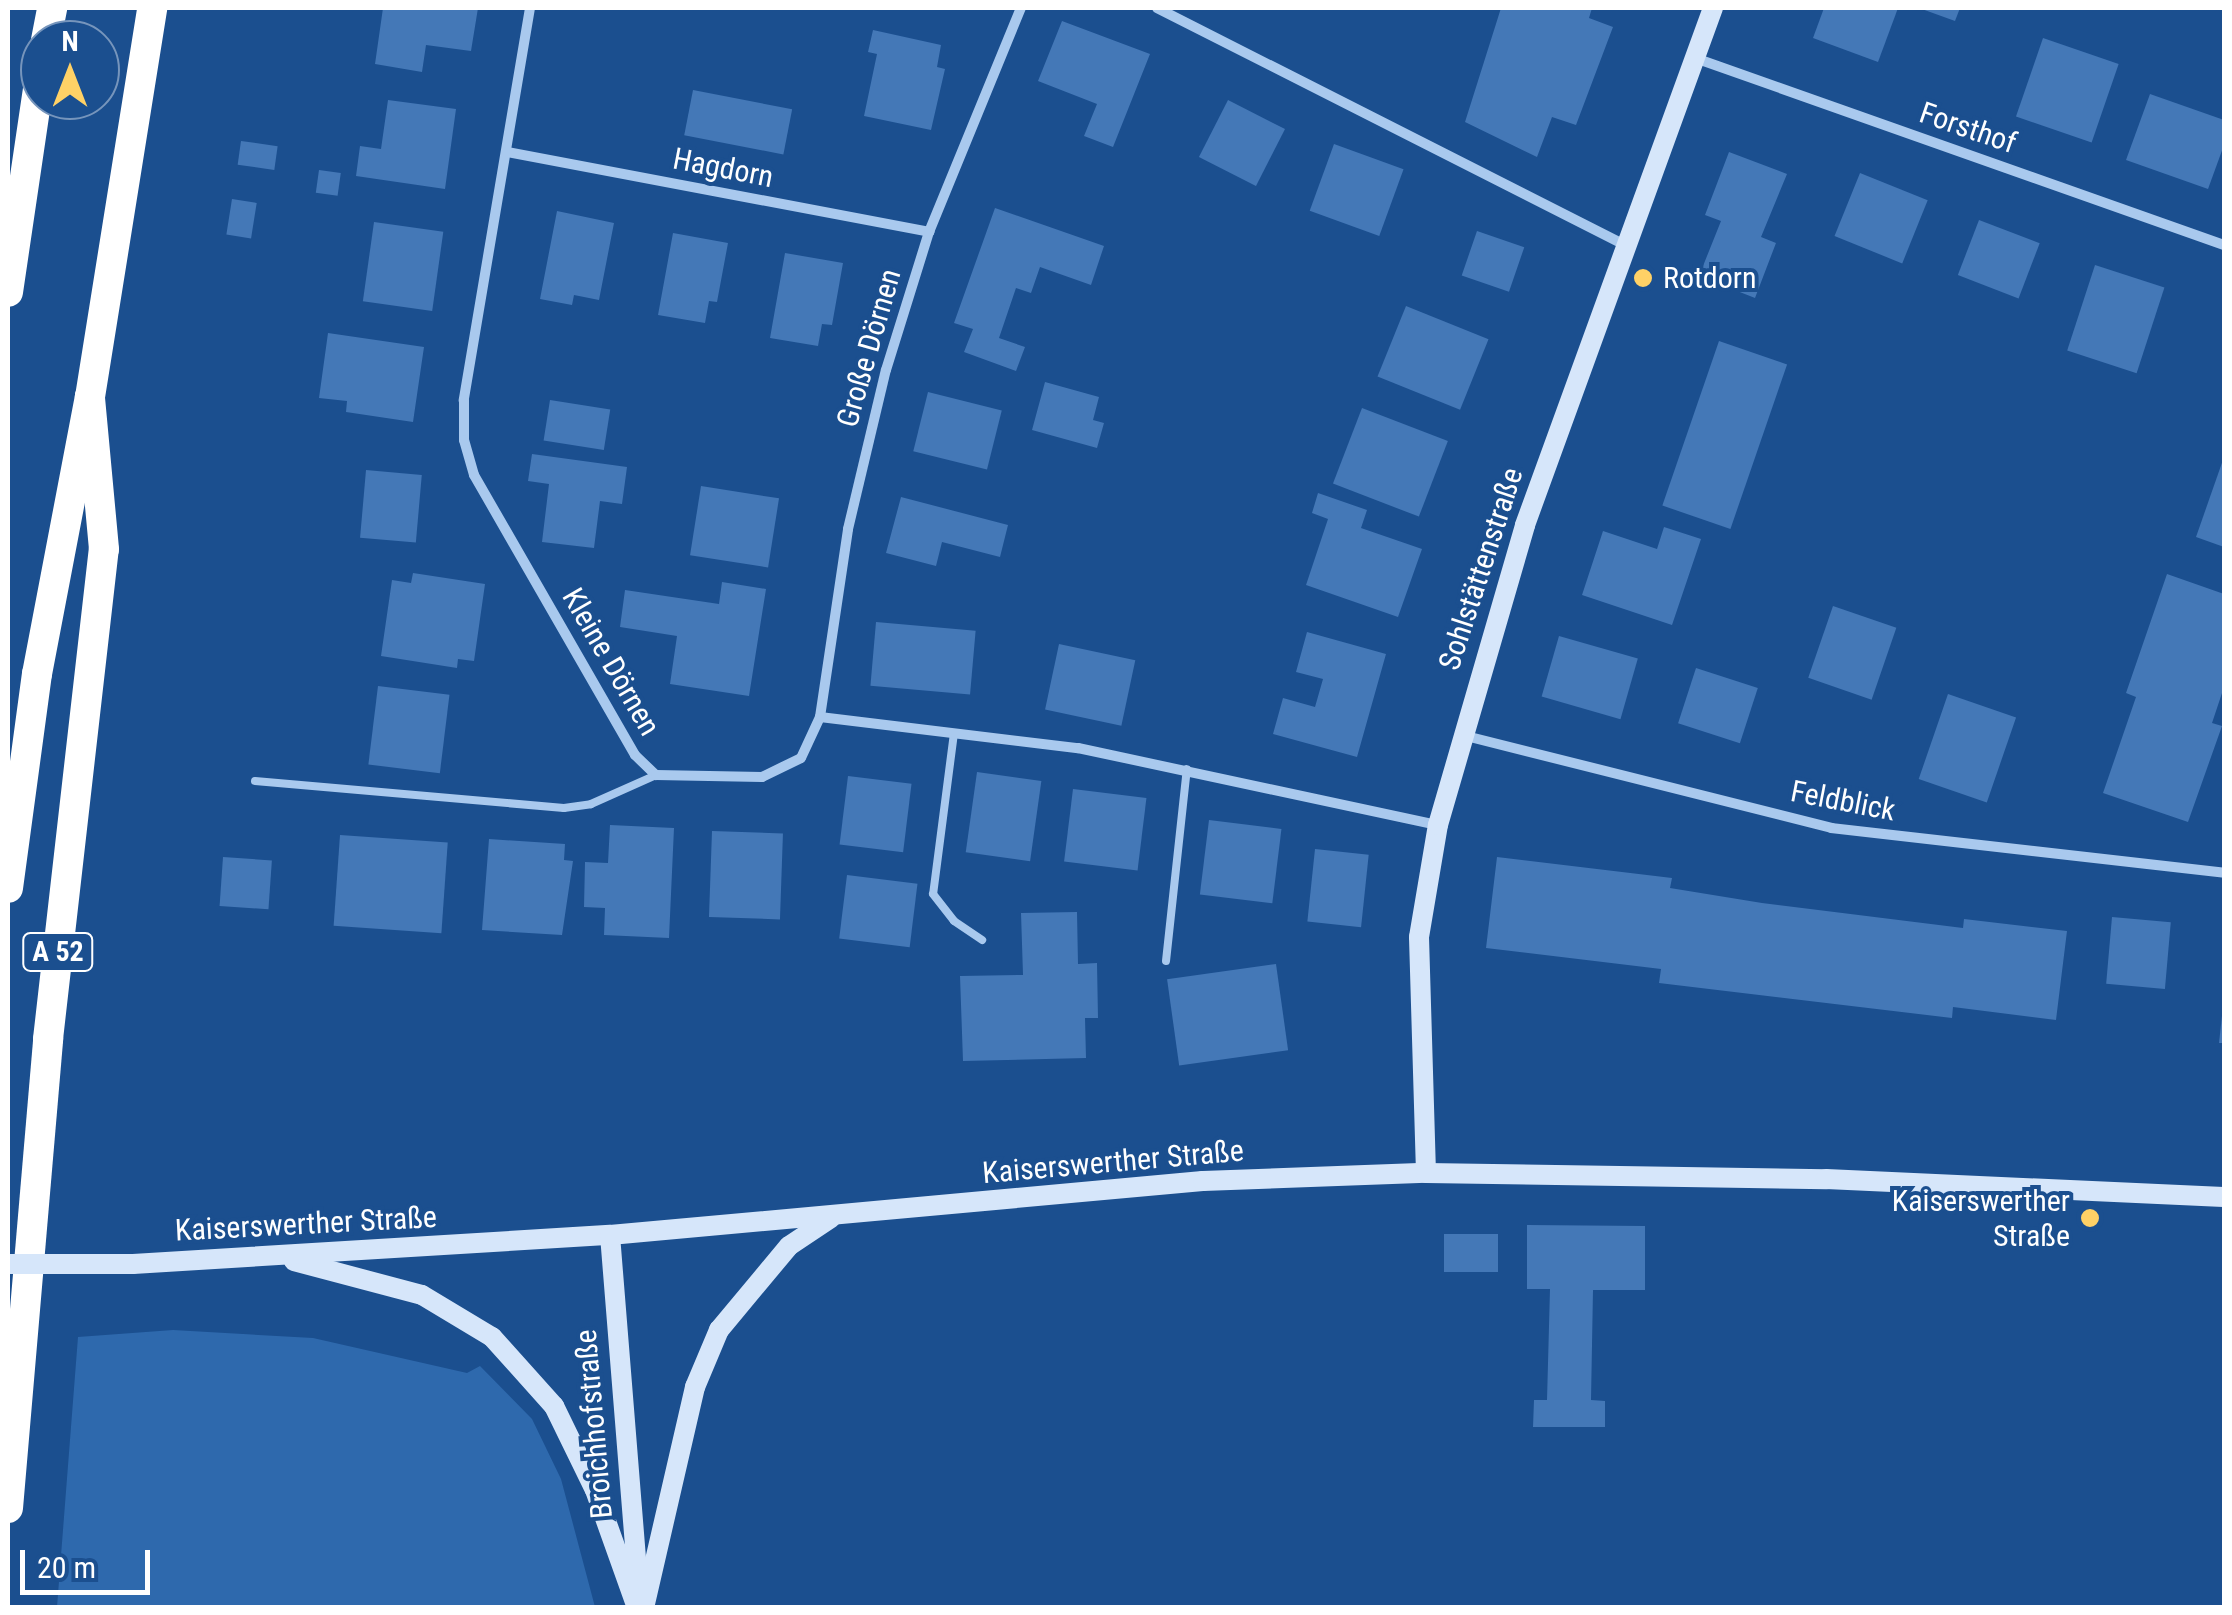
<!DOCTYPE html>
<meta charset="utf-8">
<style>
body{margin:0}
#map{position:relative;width:2232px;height:1615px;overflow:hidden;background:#1b4f8f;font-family:"Roboto Condensed",sans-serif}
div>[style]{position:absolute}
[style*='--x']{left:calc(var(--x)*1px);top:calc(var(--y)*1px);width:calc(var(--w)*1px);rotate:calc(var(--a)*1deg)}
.green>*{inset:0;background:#2e69ad}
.building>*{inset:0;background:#4478b7;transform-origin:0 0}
.lane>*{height:8px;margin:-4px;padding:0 4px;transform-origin:4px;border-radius:4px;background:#a9c9ee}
.street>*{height:10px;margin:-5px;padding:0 5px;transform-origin:5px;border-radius:5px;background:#a9c9ee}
.secondary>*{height:20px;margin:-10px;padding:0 10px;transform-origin:10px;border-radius:10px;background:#d6e6fa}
.highway>*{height:30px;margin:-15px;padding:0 15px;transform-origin:15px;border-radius:15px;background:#fff}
.secondary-bridge>*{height:20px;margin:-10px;padding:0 10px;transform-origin:10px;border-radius:10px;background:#d6e6fa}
.dots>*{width:28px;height:28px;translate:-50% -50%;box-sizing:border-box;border:5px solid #1b4f8f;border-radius:50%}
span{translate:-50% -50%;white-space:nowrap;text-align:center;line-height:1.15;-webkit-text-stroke:8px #1b4f8f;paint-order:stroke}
.shield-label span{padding:2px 8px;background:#1b4f8f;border:2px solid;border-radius:8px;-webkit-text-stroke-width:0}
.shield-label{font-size:28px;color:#fff;font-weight:700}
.street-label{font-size:30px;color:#fff}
.poi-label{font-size:30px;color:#fff}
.left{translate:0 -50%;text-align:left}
.right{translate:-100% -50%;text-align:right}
.frame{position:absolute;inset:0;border:10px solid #fff;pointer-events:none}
.north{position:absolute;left:20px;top:20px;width:100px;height:100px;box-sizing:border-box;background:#1b4f8f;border:2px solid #7695bc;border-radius:50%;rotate:0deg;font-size:28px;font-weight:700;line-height:40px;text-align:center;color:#fff}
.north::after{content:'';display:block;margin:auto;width:35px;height:45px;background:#ffd166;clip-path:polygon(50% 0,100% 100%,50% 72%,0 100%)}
.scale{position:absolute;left:20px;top:1550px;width:130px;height:45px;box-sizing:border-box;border:5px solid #fff;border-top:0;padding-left:12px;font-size:30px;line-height:35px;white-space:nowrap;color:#fff;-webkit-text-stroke:8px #1b4f8f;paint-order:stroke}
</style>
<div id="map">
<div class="green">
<div style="clip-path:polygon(173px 1330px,313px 1338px,467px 1373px,480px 1366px,532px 1419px,561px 1479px,595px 1607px,57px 1607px,78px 1337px)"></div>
</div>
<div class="building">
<div style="clip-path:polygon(383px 8px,478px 8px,471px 51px,426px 45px,422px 72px,375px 64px)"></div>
<div style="clip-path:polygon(1501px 8px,1592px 8px,1589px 18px,1613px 27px,1576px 125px,1552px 117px,1537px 157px,1465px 122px)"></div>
<div style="clip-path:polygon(1824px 8px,1898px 8px,1878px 62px,1813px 38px)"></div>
<div style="clip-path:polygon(1919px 8px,1960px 8px,1955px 21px)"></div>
<div style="clip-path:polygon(1062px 21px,1150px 54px,1113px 147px,1084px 136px,1097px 104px,1038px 81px)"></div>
<div style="clip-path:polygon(873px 30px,941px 45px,937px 67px,945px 69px,931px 130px,864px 116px,877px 54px,868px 52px)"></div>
<div style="left:2043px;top:38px;width:80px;height:83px;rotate:19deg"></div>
<div style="left:693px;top:90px;width:101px;height:46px;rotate:11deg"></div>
<div style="clip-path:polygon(2150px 94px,2224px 120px,2224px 145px,2208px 189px,2126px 160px)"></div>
<div style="clip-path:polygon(388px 100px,456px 109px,445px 189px,356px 176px,360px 146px,381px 149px)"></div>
<div style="left:1228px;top:100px;width:64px;height:64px;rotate:27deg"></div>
<div style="left:241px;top:141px;width:37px;height:24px;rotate:8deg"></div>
<div style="left:1334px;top:144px;width:74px;height:71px;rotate:20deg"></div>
<div style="clip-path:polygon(1729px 152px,1787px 174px,1761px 237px,1776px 243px,1755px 298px,1699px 276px,1721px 221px,1705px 215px)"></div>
<div style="left:319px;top:170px;width:22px;height:23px;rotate:8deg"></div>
<div style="left:1860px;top:173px;width:73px;height:68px;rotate:22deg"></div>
<div style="left:232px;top:199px;width:25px;height:36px;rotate:9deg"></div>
<div style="clip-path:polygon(995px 208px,1104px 246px,1091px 285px,1040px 267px,1031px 293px,1016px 288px,999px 338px,1025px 347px,1016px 371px,964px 352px,973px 329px,954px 323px)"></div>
<div style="clip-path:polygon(557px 211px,614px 223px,599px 300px,574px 295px,572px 305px,540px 299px)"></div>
<div style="left:1979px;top:220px;width:65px;height:59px;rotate:21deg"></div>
<div style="left:374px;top:222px;width:70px;height:80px;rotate:8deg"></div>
<div style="left:1477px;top:231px;width:50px;height:47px;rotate:19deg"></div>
<div style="clip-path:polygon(673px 233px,728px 243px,717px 302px,709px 301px,705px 323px,658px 315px)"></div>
<div style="clip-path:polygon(785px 253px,843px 263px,832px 325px,822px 324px,818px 346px,770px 338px)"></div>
<div style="left:2095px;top:265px;width:73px;height:90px;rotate:18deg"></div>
<div style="left:1406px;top:306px;width:89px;height:76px;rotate:22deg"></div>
<div style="clip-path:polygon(328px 333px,424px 347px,413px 422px,346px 412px,347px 401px,319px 398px)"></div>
<div style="left:1719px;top:341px;width:72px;height:174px;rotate:19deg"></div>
<div style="clip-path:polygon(1045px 382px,1099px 397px,1093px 420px,1104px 423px,1097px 448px,1032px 430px)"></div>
<div style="left:928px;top:392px;width:76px;height:61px;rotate:14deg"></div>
<div style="left:550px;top:400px;width:61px;height:41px;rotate:9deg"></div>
<div style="left:1362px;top:408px;width:92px;height:81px;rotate:21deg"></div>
<div style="clip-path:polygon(532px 454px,627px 467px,622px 504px,600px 501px,594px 548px,542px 542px,549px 484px,528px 481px)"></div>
<div style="clip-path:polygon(2224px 457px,2224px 547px,2196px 537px)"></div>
<div style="left:366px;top:470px;width:56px;height:68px;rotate:5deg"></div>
<div style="left:701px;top:486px;width:79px;height:70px;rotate:9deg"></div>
<div style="clip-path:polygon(1318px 493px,1367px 510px,1361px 528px,1422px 549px,1398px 617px,1306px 585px,1328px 519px,1312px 513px)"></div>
<div style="clip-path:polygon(901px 497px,1008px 525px,1000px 557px,942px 542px,936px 566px,886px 553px)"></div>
<div style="clip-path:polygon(1664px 527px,1701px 539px,1672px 625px,1582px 595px,1603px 531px,1657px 549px)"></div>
<div style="clip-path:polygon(413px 573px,485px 584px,474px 661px,458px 659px,457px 668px,381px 656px,392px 580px,411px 583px)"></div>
<div style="clip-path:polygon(2167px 574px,2224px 594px,2224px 687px,2212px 723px,2222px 726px,2188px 822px,2103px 793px,2136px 697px,2126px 693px)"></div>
<div style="clip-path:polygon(722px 582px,766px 589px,749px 696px,670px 684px,677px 636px,620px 627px,625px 590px,719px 604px)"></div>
<div style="left:1833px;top:606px;width:67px;height:76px;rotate:19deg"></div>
<div style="left:876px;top:622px;width:100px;height:64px;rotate:5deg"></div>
<div style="clip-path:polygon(1307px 632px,1386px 654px,1357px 757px,1273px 734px,1283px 698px,1315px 707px,1323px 679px,1296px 672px)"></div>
<div style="left:1559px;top:636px;width:82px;height:63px;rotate:16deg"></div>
<div style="left:1059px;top:644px;width:78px;height:67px;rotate:12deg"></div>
<div style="left:1696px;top:668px;width:65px;height:58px;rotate:18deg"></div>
<div style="left:378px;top:686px;width:72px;height:79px;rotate:7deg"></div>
<div style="left:1948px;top:694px;width:72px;height:90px;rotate:19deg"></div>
<div style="left:977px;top:772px;width:65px;height:81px;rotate:8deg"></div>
<div style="left:848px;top:776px;width:64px;height:69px;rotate:7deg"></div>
<div style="left:1073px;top:789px;width:74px;height:73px;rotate:7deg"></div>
<div style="left:1209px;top:820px;width:73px;height:75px;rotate:7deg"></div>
<div style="clip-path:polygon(610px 825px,674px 828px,669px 938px,604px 935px,605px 908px,584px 907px,585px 862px,608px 863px)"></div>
<div style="left:712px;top:831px;width:71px;height:86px;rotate:2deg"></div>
<div style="left:340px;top:835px;width:108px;height:91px;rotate:4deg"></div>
<div style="clip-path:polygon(489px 839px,565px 844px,564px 860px,573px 861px,562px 935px,482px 930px)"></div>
<div style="left:1315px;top:849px;width:54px;height:73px;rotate:6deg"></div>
<div style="left:223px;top:857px;width:49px;height:49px;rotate:4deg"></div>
<div style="clip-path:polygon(1497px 857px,1672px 878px,1670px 888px,1762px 903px,1963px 928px,1964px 919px,2067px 931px,2056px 1020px,1953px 1007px,1952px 1018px,1659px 983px,1661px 969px,1486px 948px)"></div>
<div style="left:847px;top:875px;width:71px;height:64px;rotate:7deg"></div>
<div style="clip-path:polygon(1077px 912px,1078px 964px,1097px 963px,1098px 1018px,1085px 1018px,1086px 1058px,963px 1061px,960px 976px,1023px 975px,1021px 913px)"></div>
<div style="left:2112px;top:917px;width:59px;height:67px;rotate:5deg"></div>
<div style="left:1276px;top:964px;width:87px;height:110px;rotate:82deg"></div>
<div style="clip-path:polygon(2222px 1016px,2224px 1017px,2224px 1043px,2219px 1043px)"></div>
<div style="clip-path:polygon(1527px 1225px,1645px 1226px,1645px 1290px,1593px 1290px,1591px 1400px,1605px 1401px,1605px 1427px,1533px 1427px,1534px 1400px,1547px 1400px,1550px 1289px,1527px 1289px)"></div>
<div style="left:1444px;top:1234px;width:54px;height:38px"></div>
</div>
<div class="lane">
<div style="--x:954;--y:733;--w:162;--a:97.4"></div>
<div style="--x:933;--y:894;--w:34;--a:52"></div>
<div style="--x:954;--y:921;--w:34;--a:34"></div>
<div style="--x:255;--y:781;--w:310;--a:5"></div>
<div style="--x:564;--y:808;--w:27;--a:-8"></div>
<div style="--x:591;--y:804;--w:71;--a:-24"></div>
<div style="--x:1166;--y:961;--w:193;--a:-83.8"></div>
</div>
<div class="street">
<div style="--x:530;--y:8;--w:398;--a:99.6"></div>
<div style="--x:464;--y:400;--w:40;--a:90"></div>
<div style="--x:464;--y:440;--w:36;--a:74"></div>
<div style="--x:474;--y:475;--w:323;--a:60.1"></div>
<div style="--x:635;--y:755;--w:29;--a:44"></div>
<div style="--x:656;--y:775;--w:106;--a:1.1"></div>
<div style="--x:762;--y:777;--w:43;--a:-26"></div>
<div style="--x:801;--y:758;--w:45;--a:-65.1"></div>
<div style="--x:820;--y:717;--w:260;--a:6.9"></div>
<div style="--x:1078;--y:748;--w:368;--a:12.1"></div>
<div style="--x:1157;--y:8;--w:525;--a:26.86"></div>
<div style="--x:1695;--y:58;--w:561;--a:19.47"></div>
<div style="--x:507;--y:152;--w:430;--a:10.7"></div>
<div style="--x:820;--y:717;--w:190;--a:-81.5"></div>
<div style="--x:848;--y:529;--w:163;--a:-76.6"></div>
<div style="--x:886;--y:370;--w:145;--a:-72.7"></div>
<div style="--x:929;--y:232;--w:242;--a:-67.7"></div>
<div style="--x:1462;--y:735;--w:381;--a:14.1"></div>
<div style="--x:1831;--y:828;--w:396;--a:6.5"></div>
</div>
<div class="secondary">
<div style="--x:1426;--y:1173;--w:236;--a:-91.7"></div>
<div style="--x:1419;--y:937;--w:114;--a:-80.4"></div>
<div style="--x:1438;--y:825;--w:312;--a:-73.8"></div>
<div style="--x:1525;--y:525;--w:550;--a:-70.02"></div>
<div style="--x:610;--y:1235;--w:358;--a:85.4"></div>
<div style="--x:294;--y:1261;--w:132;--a:14.9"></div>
<div style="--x:422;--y:1295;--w:82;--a:31"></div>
<div style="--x:492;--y:1337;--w:93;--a:48.1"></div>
<div style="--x:554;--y:1406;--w:93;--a:64"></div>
<div style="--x:595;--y:1490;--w:125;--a:70.4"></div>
<div style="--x:133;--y:1264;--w:478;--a:-3.5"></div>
<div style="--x:610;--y:1235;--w:595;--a:-5.2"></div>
<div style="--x:1203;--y:1181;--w:223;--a:-2.1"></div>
<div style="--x:1426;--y:1173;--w:400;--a:0.9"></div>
<div style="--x:1826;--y:1179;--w:398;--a:2.6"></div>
<div style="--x:644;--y:1608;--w:227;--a:-77"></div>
<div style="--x:695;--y:1387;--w:62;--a:-67.2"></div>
<div style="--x:719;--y:1330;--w:109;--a:-50.2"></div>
<div style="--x:789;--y:1246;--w:50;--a:-33.7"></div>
</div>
<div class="highway">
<div style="--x:46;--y:40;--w:33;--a:-79"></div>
<div style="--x:8;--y:292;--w:218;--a:-81.6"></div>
<div style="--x:8;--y:888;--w:216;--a:-82.3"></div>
<div style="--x:37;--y:674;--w:282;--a:-79.2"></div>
<div style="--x:90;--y:397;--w:394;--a:-80.9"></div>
<div style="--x:8;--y:1508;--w:471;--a:-85.1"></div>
<div style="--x:48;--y:1039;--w:493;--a:-83.5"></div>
<div style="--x:104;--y:549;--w:153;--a:-95.3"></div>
</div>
<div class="secondary-bridge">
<div style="--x:8;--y:1264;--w:125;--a:0"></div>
</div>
<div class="dots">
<div style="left:1643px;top:278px;background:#ffd166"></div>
<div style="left:2090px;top:1218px;background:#ffd166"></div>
</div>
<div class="shield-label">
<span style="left:58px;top:952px">A 52</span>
</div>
<div class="street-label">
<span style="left:1968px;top:128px;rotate:19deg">Forsthof</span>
<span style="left:723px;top:168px;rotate:11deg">Hagdorn</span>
<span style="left:869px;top:348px;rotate:-74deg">Große Dörnen</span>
<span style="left:1481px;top:569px;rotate:-72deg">Sohlstättenstraße</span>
<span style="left:611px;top:662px;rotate:60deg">Kleine Dörnen</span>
<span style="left:1843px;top:801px;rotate:11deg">Feldblick</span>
<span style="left:1113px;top:1162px;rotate:-5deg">Kaiserswerther Straße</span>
<span style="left:306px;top:1224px;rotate:-3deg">Kaiserswerther Straße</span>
<span style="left:594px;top:1424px;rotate:-95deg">Broichhofstraße</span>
</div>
<div class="poi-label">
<span class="left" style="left:1663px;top:278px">Rotdorn</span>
<span class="right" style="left:2070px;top:1218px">Kaiserswerther<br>Straße</span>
</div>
<div class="frame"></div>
<div class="north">N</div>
<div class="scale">20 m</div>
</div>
